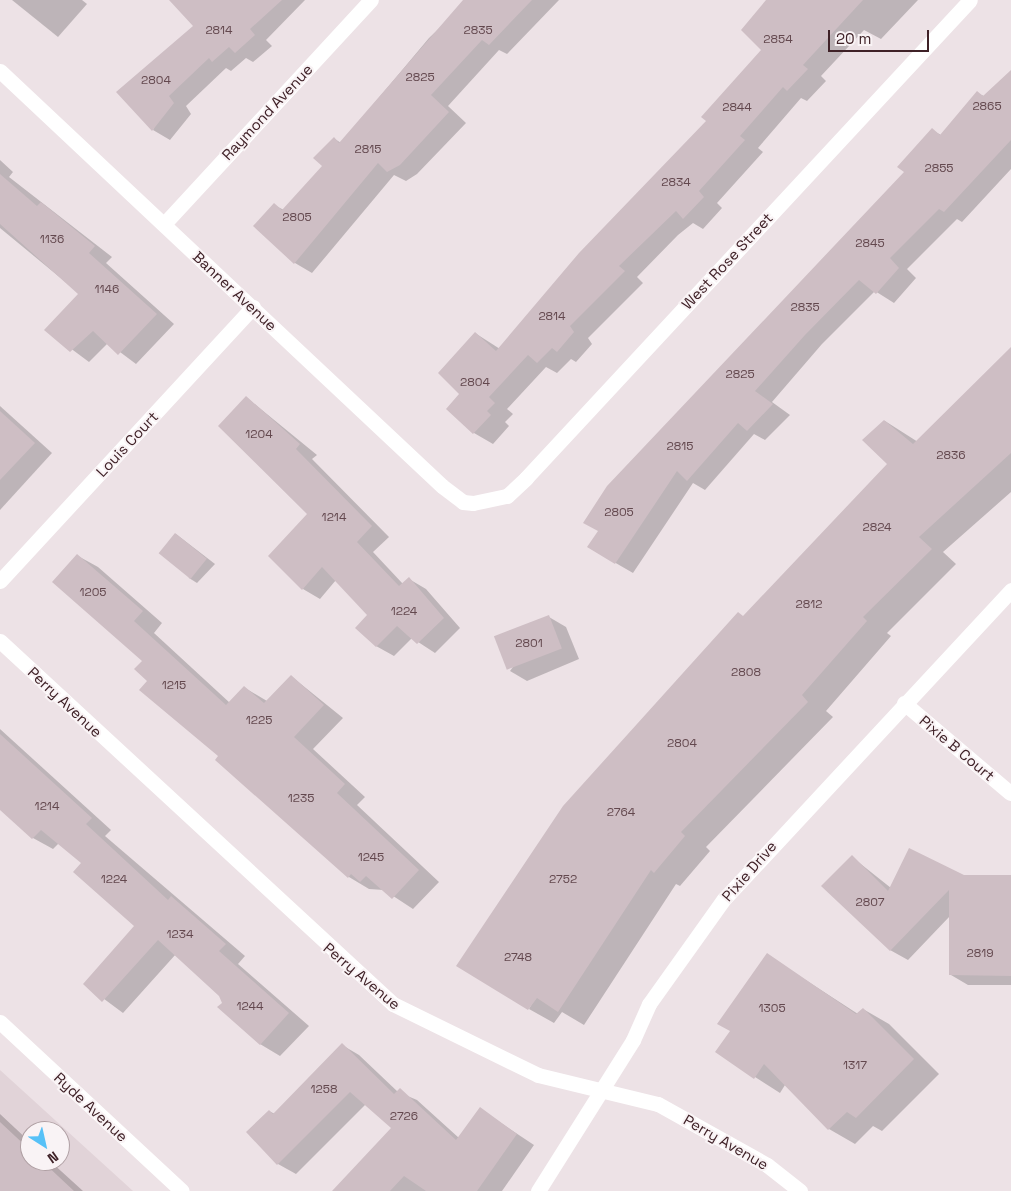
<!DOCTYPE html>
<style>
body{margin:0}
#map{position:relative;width:1011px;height:1191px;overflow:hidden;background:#ede2e6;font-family:"Space Grotesk",sans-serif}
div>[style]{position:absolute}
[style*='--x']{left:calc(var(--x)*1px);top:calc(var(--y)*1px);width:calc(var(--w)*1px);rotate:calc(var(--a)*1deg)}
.built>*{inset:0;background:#e1d3d8}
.shadow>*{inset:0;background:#0003}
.building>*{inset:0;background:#cebec4;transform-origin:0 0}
.minor>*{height:15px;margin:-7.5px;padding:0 7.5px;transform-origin:7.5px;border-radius:7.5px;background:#fff}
span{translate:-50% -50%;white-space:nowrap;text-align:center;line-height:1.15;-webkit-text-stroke:4px #f9f3f5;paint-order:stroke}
.number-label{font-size:12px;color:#63484e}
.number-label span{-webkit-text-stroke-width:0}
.street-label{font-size:15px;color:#3f2127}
.north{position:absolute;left:20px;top:1121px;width:50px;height:50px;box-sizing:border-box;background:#f9f3f5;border:1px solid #af9fa3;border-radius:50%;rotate:145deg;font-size:14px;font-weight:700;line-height:20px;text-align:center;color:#3f2127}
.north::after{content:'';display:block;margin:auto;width:18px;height:22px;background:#57c1f7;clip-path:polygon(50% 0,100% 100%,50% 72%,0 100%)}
.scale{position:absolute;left:828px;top:30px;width:101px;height:22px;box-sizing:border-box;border:2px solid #3f2127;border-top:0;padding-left:6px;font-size:15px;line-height:18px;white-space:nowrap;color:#3f2127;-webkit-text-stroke:4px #f9f3f5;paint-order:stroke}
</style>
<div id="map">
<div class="built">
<div style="clip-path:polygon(evenodd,0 1070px,133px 1191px,0 1191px,0 1070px,30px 1131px,60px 1131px,60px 1161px,30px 1161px,30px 1131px)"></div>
</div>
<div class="shadow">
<div style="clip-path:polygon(12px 0,82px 0,87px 4px,58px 37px)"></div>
<div style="clip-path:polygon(171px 0,305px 0,266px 40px,272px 46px,253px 62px,246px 58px,231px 71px,226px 68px,186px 106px,191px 114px,170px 140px,153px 130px,195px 26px)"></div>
<div style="clip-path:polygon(469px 0,559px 0,507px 54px,499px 50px,448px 106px,466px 123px,417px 174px,406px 181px,394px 175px,312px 273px,295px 263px,254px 226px,274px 205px,284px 210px,324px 166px,335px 139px,341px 143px,429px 38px)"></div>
<div style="clip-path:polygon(807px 0,918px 0,881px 39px,864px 30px,821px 76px,826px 81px,807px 101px,801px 98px,758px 148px,763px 152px,717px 203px,722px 208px,703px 229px,693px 223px,678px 235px,637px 277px,643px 283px,588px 338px,592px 344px,576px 362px,571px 359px,557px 373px,546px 367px,507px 409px,513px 414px,505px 422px,509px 426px,493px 444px,474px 433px,448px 409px,461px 394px,475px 333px,500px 349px,708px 121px)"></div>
<div style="clip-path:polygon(1011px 72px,1011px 169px,962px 222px,957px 219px,907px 269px,916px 278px,894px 303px,875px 291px,822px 344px,772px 402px,790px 415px,765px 440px,754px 434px,705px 490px,693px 483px,633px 573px,588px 547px,906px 172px,932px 130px,941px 135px,977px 93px,984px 96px)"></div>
<div style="clip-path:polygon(0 160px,13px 172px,9px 177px,112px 257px,106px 263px,174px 324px,136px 364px,108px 343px,89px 362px,46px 330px,80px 294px,0 228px)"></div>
<div style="clip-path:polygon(1011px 348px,1011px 492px,943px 552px,956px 564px,887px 633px,891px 636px,826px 711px,833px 717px,706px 847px,710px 851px,680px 886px,676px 884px,584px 1025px,562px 1012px,554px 1023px,529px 1009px,744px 617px,889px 464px,885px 421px,918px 442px)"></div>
<div style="clip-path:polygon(246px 397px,317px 455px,312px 459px,389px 537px,373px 552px,403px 584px,409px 579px,426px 589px,460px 628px,435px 653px,412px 638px,394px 656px,376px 646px,369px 615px,336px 580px,320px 599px,303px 589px,309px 514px)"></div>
<div style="clip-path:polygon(0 406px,52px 453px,0 510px)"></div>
<div style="clip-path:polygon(176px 534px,215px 564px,197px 583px,189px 578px)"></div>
<div style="clip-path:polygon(78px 556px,98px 567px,162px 623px,154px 633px,230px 703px,245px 688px,267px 701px,291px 676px,343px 718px,313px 749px,365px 797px,357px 805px,439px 882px,413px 909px,384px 890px,369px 889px,349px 877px,217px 760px,220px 756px,149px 681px,144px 661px)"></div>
<div style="clip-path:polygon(549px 617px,566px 627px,579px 659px,527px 681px,510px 671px)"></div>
<div style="clip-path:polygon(0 729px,111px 830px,105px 836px,245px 956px,238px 964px,309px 1026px,280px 1056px,260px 1044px,220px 995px,176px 954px,123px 1013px,84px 984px,136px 926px,83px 863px,59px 843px,53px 849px,33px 838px,0 802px)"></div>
<div style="clip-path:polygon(852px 857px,891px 888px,964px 877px,1011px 876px,1011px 985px,968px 985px,951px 975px,950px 916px,908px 960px,890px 950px)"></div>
<div style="clip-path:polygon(767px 955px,858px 1014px,863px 1009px,889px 1024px,939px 1074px,882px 1131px,873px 1126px,855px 1144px,829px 1129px,785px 1085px,780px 1093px,716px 1052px,731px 1031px)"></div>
<div style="clip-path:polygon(342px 1045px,359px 1055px,398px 1092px,417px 1100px,459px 1138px,480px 1109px,534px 1145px,502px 1191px,334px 1191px,393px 1128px,366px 1104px,296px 1174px,278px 1164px,269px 1111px,275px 1114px)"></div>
<div style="clip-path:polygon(0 1114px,30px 1142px,30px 1161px,50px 1161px,83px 1191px,0 1191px)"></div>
</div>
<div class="building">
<div style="clip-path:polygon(169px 0,282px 0,250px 29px,255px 35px,235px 53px,229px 47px,212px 62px,209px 58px,169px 96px,174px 103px,152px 131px,116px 92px,193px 26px)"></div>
<div style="clip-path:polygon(463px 0,532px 0,489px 45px,482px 40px,431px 95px,449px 112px,400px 165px,387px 172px,378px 163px,294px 264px,253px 226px,274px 203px,282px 210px,322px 166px,313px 158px,334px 137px,339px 143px)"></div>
<div style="clip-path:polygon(766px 0,863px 0,803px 65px,808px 69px,787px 91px,783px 87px,740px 136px,745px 140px,699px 191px,704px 197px,683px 219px,676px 211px,619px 266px,625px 271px,570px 326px,574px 332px,557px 352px,552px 348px,537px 363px,528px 355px,489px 397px,495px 403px,487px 411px,491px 415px,473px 434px,446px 409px,459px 394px,438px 373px,475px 332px,496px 351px,579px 253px,706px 121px,701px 117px,761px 50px,741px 30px)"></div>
<div style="clip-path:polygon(1011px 70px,1011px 140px,944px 212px,939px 209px,890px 258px,899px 268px,876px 294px,859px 280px,805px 335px,755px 391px,773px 404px,747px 431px,738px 423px,687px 481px,677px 471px,615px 564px,587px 547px,598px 531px,583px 523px,607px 486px,904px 172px,897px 167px,932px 128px,940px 135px,977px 91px,983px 96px)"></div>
<div style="clip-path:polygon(0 174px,37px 206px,41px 202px,95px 246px,89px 253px,157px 314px,118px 355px,93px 331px,70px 352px,44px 330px,78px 294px,0 224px)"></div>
<div style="clip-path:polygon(1011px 347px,1011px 453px,919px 537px,932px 549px,863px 617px,867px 621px,802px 695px,808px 702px,681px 832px,685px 836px,654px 873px,651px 870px,558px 1012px,537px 998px,528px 1010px,456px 966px,563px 806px,738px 612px,743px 616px,887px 464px,862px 440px,884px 420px,913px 444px)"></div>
<div style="clip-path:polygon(246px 396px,300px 444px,296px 449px,372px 526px,357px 542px,399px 586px,409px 577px,444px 618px,417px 644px,397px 626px,376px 647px,355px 628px,367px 615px,322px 567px,302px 590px,268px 556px,307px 514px,218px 426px)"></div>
<div style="clip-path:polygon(0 411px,35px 443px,0 480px)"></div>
<div style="left:175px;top:533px;width:41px;height:26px;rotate:39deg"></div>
<div style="clip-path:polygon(77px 554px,143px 611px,134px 621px,226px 705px,244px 686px,264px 703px,291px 675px,324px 705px,294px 737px,345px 784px,337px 793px,419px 870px,392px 899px,366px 876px,360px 882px,351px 874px,348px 878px,215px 760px,218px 756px,139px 690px,147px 681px,134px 669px,142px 661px,52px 582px)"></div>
<div style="left:549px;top:615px;width:36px;height:59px;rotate:69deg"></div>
<div style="clip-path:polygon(0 734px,92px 818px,86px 824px,168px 900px,171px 896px,226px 944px,219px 951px,289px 1013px,260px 1045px,217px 1007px,222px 1003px,219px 996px,158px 940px,102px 1002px,83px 984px,134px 926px,73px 872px,81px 863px,41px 830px,32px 839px,0 810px)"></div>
<div style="clip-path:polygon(909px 848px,964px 875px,1011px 875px,1011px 976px,949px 975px,949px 890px,890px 951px,821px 886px,852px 855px,888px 891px)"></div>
<div style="clip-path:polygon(767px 953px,856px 1014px,863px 1008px,914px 1059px,856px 1118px,847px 1112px,828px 1130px,764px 1064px,754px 1079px,715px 1052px,730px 1031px,717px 1024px)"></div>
<div style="clip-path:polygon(342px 1043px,394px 1094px,400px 1088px,456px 1140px,480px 1107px,517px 1134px,477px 1191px,426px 1191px,404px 1176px,390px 1191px,332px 1191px,391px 1128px,350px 1092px,277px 1165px,246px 1132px,269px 1110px,273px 1114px)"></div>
<div style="clip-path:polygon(0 1122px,30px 1150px,30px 1161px,42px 1161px,74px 1191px,0 1191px)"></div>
</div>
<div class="minor">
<div style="--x:0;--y:71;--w:606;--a:43.2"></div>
<div style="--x:442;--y:486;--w:26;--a:37"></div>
<div style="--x:463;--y:502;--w:10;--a:6"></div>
<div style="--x:473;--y:503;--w:35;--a:-12"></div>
<div style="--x:507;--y:496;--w:26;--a:-43"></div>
<div style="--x:526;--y:478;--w:652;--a:-47.11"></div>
<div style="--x:164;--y:224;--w:305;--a:-47.3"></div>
<div style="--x:0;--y:581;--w:373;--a:-47.3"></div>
<div style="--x:0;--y:641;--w:535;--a:42.73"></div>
<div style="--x:393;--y:1004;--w:161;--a:26.1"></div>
<div style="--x:538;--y:1075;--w:123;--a:13.6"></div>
<div style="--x:658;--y:1104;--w:125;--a:29.2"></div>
<div style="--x:767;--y:1165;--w:42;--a:38.2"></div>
<div style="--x:904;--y:703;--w:139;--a:40.3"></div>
<div style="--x:0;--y:1022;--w:248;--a:42.9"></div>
<div style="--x:538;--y:1191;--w:178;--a:-57.8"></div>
<div style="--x:633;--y:1040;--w:39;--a:-66"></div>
<div style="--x:649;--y:1004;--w:129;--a:-54.5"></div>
<div style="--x:724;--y:899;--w:422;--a:-47.1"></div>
</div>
<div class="number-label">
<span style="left:219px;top:31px">2814</span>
<span style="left:478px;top:31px">2835</span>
<span style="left:778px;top:40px">2854</span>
<span style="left:420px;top:78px">2825</span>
<span style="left:156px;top:81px">2804</span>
<span style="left:987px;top:107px">2865</span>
<span style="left:737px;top:108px">2844</span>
<span style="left:368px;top:150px">2815</span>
<span style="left:939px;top:169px">2855</span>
<span style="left:676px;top:183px">2834</span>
<span style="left:297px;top:218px">2805</span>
<span style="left:52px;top:240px">1136</span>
<span style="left:870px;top:244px">2845</span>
<span style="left:107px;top:290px">1146</span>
<span style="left:805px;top:308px">2835</span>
<span style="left:552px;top:317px">2814</span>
<span style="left:740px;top:375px">2825</span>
<span style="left:475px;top:383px">2804</span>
<span style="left:259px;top:435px">1204</span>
<span style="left:680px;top:447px">2815</span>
<span style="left:951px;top:456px">2836</span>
<span style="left:619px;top:513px">2805</span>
<span style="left:334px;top:518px">1214</span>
<span style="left:877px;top:528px">2824</span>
<span style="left:93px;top:593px">1205</span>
<span style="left:809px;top:605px">2812</span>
<span style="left:404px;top:612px">1224</span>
<span style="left:529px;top:644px">2801</span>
<span style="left:746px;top:673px">2808</span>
<span style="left:174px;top:686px">1215</span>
<span style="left:259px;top:721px">1225</span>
<span style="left:682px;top:744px">2804</span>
<span style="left:301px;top:799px">1235</span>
<span style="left:47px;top:807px">1214</span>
<span style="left:621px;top:813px">2764</span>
<span style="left:371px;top:858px">1245</span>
<span style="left:114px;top:880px">1224</span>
<span style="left:563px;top:880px">2752</span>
<span style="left:870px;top:903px">2807</span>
<span style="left:180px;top:935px">1234</span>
<span style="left:980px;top:954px">2819</span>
<span style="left:518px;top:958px">2748</span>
<span style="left:250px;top:1007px">1244</span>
<span style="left:772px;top:1009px">1305</span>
<span style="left:855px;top:1066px">1317</span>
<span style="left:324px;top:1090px">1258</span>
<span style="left:404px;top:1117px">2726</span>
</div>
<div class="street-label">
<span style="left:267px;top:112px;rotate:-47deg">Raymond Avenue</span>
<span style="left:727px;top:261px;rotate:-47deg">West Rose Street</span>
<span style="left:235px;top:291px;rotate:43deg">Banner Avenue</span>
<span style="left:127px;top:444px;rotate:-47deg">Louis Court</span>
<span style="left:65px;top:702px;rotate:43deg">Perry Avenue</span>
<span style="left:957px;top:748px;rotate:40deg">Pixie B Court</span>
<span style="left:749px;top:871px;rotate:-49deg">Pixie Drive</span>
<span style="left:362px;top:976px;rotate:40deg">Perry Avenue</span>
<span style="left:91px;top:1107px;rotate:43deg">Ryde Avenue</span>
<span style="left:726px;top:1142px;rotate:30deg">Perry Avenue</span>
</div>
<div class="north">N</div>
<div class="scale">20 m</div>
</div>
